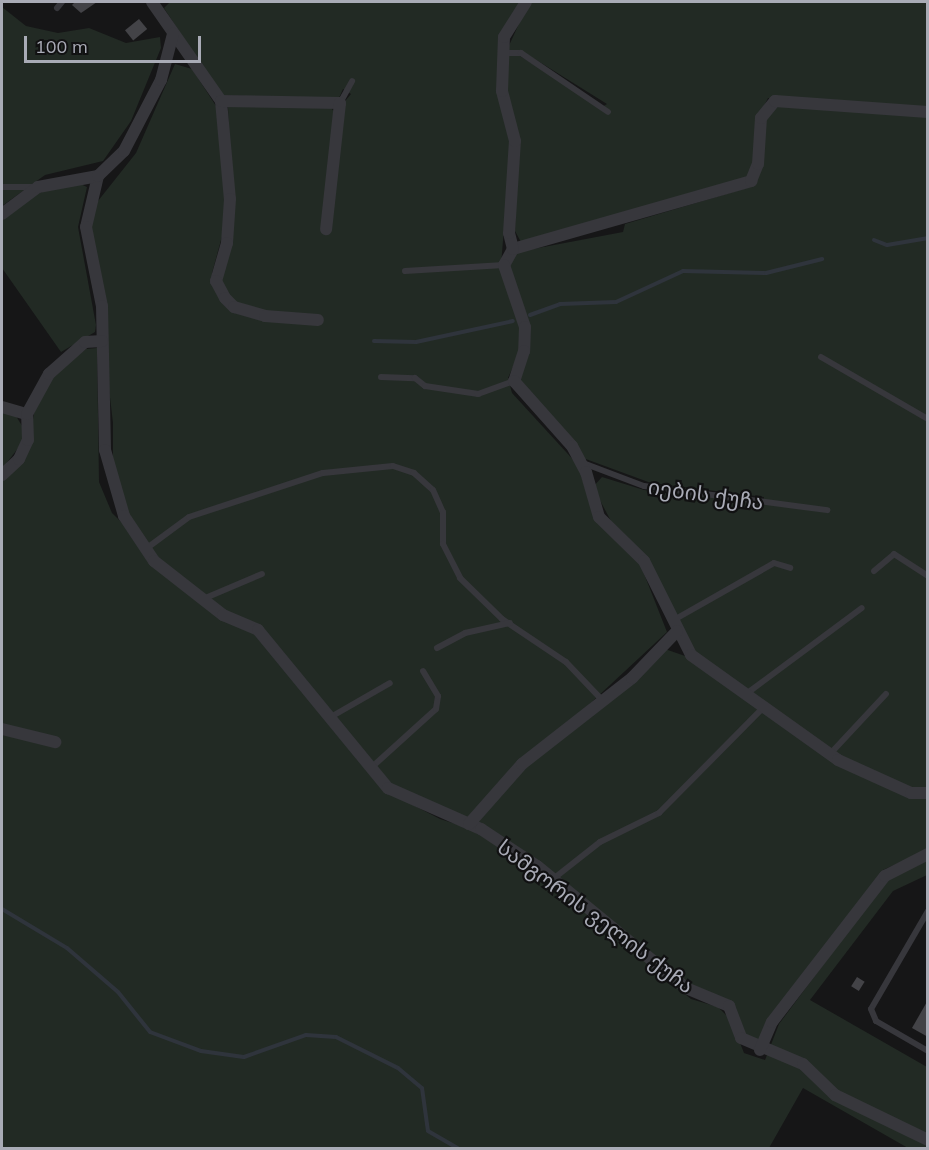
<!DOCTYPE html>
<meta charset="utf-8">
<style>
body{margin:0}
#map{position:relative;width:929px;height:1150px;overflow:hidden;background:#161617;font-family:Mulish,"Noto Sans Georgian",sans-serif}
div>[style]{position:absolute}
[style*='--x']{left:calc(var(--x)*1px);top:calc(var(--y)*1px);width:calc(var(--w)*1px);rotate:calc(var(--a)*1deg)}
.green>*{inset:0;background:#222a24}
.stream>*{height:4px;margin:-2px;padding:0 2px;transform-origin:2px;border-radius:2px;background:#2f343c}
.building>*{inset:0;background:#434347;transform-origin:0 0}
.lane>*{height:6px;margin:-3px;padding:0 3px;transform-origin:3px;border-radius:3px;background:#37373c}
.street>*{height:12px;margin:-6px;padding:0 6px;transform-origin:6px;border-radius:6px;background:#37373c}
span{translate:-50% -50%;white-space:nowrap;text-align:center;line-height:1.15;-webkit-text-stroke:4.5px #111112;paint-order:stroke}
.street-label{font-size:21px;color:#a9abb6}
.frame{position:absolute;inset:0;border:3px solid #a9abb6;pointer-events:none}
.scale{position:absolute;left:24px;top:36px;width:177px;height:27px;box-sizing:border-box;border:3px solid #a9abb6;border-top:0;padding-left:8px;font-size:18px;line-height:21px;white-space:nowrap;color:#a9abb6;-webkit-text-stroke:4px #111112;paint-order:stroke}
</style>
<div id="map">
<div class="green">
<div style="clip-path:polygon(170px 2px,521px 2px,501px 33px,511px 143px,501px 265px,520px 330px,519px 353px,508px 378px,512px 393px,578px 465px,594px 518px,639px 561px,667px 632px,467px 818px,393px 786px,259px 625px,224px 611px,159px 560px,129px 514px,113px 460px,113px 423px,91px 235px,94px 206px,136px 153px,175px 64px,192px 69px,218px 109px,225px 171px,224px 229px,212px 273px,215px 288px,232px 234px,228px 107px,329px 105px,335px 113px,351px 94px,343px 89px,338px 100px,221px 95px,164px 8px)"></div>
<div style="clip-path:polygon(529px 2px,927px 2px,927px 110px,768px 98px,758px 118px,752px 176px,521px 242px,515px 231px,518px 137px,505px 89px,506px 54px,520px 56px,602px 107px,607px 104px,522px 51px,507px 50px)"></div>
<div style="clip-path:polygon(2px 7px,26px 26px,58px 33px,89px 28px,126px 43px,160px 37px,161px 48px,131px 121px,103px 161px,45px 175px,2px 206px)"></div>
<div style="clip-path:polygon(789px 103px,927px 116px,927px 791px,913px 790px,840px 757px,693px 652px,646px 559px,612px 523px,593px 487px,602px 477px,644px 490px,763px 502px,764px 497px,651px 483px,583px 458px,519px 382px,528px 349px,510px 266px,517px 252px,623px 232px,625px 224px,750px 187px,765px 122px,774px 108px)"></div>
<div style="clip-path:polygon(74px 181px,87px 187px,78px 227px,96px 325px,95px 332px,61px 352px,2px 268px,2px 221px,36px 194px)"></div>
<div style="clip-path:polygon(97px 348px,99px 482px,112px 513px,215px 614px,258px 636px,384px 790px,440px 819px,478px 831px,532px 869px,691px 999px,718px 1007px,731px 1020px,744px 1053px,765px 1060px,779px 1024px,888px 878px,927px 859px,927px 875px,893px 891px,810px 1000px,927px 1067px,927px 1148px,908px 1148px,803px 1088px,769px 1148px,2px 1148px,2px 482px,29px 445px,34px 413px,53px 375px,86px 349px)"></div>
<div style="clip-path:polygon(2px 412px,16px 416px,24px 429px,22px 443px,2px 469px)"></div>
<div style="clip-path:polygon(662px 648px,688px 657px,822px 755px,927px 797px,927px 850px,883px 870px,759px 1043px,745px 1035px,732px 1003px,692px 986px,474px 822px,526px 765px)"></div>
</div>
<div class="stream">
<div style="--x:874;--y:240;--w:14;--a:21"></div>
<div style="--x:887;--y:245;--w:42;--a:-9.7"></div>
<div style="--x:530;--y:315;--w:32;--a:-20"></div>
<div style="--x:560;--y:304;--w:56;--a:-2"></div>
<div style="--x:616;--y:302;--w:74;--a:-24.8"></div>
<div style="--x:683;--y:271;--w:83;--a:1.4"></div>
<div style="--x:766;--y:273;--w:58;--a:-14"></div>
<div style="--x:374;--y:341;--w:42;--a:1.4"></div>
<div style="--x:416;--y:342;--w:99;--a:-12.2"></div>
<div style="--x:2;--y:909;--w:76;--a:31"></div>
<div style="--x:67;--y:948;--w:67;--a:40.8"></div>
<div style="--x:118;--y:992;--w:51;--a:51.3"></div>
<div style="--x:150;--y:1032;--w:54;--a:20.4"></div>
<div style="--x:201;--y:1051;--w:43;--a:7.9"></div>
<div style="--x:244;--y:1057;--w:66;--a:-19.5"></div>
<div style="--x:306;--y:1035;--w:30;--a:4"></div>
<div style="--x:336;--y:1037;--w:69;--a:26.6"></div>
<div style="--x:398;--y:1068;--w:31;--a:40"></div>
<div style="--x:422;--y:1088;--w:43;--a:82.1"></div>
<div style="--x:428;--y:1131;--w:34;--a:30"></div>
</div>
<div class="building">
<div style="clip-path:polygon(75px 2px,97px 2px,81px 13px,72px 5px)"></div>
<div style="left:139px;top:19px;width:13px;height:18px;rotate:51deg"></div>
<div style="left:857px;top:977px;width:9px;height:11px;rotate:32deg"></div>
<div style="clip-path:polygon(928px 1000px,928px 1037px,912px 1028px)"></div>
</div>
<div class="lane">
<div style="--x:57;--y:8;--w:8;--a:-50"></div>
<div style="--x:504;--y:53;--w:17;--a:0"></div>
<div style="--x:521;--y:53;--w:105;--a:34.1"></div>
<div style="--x:340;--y:103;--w:25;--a:-61"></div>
<div style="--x:2;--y:187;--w:33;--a:0"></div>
<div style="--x:405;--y:271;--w:99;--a:-3.5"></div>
<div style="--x:821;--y:357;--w:124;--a:30.1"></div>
<div style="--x:381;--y:377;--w:34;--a:2"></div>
<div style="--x:415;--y:378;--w:13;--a:39"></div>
<div style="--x:425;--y:386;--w:54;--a:8.6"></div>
<div style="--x:478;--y:394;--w:38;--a:-20"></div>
<div style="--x:583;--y:463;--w:65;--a:20.7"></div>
<div style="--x:644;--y:486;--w:185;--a:7.5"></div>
<div style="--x:147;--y:548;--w:52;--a:-36.4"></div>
<div style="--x:189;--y:517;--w:141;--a:-18.2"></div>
<div style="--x:323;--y:473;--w:70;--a:-5.7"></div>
<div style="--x:393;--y:466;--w:22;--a:18"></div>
<div style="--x:414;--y:473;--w:25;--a:42"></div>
<div style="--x:433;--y:490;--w:24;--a:66"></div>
<div style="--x:443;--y:512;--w:32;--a:90"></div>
<div style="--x:443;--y:544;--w:38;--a:63"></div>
<div style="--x:460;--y:578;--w:59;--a:44.3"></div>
<div style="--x:502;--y:619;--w:77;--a:33.9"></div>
<div style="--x:566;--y:662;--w:54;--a:46.5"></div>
<div style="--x:874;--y:571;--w:26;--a:-40"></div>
<div style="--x:894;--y:554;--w:40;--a:32.9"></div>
<div style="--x:203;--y:599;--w:64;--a:-23"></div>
<div style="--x:672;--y:621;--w:117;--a:-29.6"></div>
<div style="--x:774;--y:563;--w:17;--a:17"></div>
<div style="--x:437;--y:648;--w:32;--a:-28"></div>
<div style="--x:465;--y:633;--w:46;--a:-12.5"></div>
<div style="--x:746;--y:694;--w:144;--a:-36.6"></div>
<div style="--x:329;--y:718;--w:70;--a:-29.8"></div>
<div style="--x:830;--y:754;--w:82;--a:-47"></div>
<div style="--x:372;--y:767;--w:86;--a:-42.2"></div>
<div style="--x:436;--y:709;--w:13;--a:-81"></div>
<div style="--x:438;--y:696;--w:29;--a:-121"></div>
<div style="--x:553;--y:879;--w:60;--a:-38.2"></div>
<div style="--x:600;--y:842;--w:66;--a:-26.2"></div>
<div style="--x:659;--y:813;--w:146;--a:-45.3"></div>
<div style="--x:928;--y:911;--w:113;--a:120.2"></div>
<div style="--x:871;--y:1009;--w:13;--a:67"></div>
<div style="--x:876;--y:1021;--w:60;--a:30"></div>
</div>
<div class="street">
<div style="--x:152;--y:2;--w:121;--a:55.1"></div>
<div style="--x:221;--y:101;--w:98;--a:84.8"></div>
<div style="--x:230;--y:199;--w:44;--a:93.9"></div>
<div style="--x:227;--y:243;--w:40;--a:106"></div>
<div style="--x:216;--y:281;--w:19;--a:62"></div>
<div style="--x:225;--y:298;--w:13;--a:45"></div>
<div style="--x:234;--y:307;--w:32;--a:16"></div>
<div style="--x:265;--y:316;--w:53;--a:4.3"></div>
<div style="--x:221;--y:101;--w:119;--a:1"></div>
<div style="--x:340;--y:103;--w:127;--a:96.3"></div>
<div style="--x:98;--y:176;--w:52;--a:103.2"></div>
<div style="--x:86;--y:227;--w:81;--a:78.6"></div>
<div style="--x:102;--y:306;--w:144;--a:88.8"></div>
<div style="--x:105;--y:450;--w:69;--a:73.9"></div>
<div style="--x:124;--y:516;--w:54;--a:56.3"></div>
<div style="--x:154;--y:561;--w:88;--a:38"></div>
<div style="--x:223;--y:615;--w:38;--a:23"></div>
<div style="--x:258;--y:630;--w:205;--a:50.6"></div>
<div style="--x:388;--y:788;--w:102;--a:23.8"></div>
<div style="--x:481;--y:829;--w:67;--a:33.5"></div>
<div style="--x:537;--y:866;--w:193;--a:39.3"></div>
<div style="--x:686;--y:988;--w:47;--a:22.7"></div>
<div style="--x:729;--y:1006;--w:34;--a:69"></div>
<div style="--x:741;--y:1038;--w:67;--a:22.8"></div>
<div style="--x:803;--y:1064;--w:45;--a:44.1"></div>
<div style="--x:835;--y:1095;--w:103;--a:25.8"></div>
<div style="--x:2;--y:214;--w:45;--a:-36.9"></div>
<div style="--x:38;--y:187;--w:61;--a:-10.4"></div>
<div style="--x:98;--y:176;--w:36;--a:-44"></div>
<div style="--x:124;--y:151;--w:80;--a:-62.5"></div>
<div style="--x:161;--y:80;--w:48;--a:-75.4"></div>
<div style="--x:513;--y:249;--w:18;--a:119"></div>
<div style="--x:504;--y:265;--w:65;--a:71.3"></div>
<div style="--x:525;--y:327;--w:24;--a:92"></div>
<div style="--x:524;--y:351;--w:32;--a:108"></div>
<div style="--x:514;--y:381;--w:87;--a:48.3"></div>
<div style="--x:572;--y:446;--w:30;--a:62"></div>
<div style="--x:586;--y:472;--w:47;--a:73.9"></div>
<div style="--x:599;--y:517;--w:63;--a:44.4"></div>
<div style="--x:644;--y:561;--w:105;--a:63.4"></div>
<div style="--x:691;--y:655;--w:181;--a:35.5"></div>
<div style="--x:838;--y:760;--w:80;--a:24.3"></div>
<div style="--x:911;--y:793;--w:17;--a:0"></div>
<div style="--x:513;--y:249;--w:248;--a:-15.9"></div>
<div style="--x:751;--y:181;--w:18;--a:-68"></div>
<div style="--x:758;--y:164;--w:46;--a:-86.3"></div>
<div style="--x:761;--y:118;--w:22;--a:-51"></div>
<div style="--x:775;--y:101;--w:153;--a:4.1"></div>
<div style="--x:513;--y:249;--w:16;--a:-104"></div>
<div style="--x:509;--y:233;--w:92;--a:-86.3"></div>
<div style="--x:515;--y:141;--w:52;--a:-104.6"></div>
<div style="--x:502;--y:91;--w:54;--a:-87.9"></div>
<div style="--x:504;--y:37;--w:41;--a:-57.8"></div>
<div style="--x:2;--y:407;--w:26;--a:16"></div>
<div style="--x:2;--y:475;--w:23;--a:-43"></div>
<div style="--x:19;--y:459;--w:21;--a:-65"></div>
<div style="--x:28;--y:440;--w:26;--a:-92"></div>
<div style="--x:27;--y:414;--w:46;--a:-61.2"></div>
<div style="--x:49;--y:374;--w:48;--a:-41.6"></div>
<div style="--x:85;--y:342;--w:17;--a:-3"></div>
<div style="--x:2;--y:729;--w:55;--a:13.8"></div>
<div style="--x:469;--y:824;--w:80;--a:-48.5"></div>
<div style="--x:522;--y:764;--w:140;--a:-38"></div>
<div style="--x:632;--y:678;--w:65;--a:-46.2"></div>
<div style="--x:760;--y:1050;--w:30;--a:-67"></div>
<div style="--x:772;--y:1022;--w:185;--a:-52.3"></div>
<div style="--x:885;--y:876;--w:48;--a:-27.1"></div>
</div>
<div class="street-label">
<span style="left:706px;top:494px;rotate:8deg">იების ქუჩა</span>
<span style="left:596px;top:916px;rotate:37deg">სამგორის ველის ქუჩა</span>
</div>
<div class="frame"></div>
<div class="scale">100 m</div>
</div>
